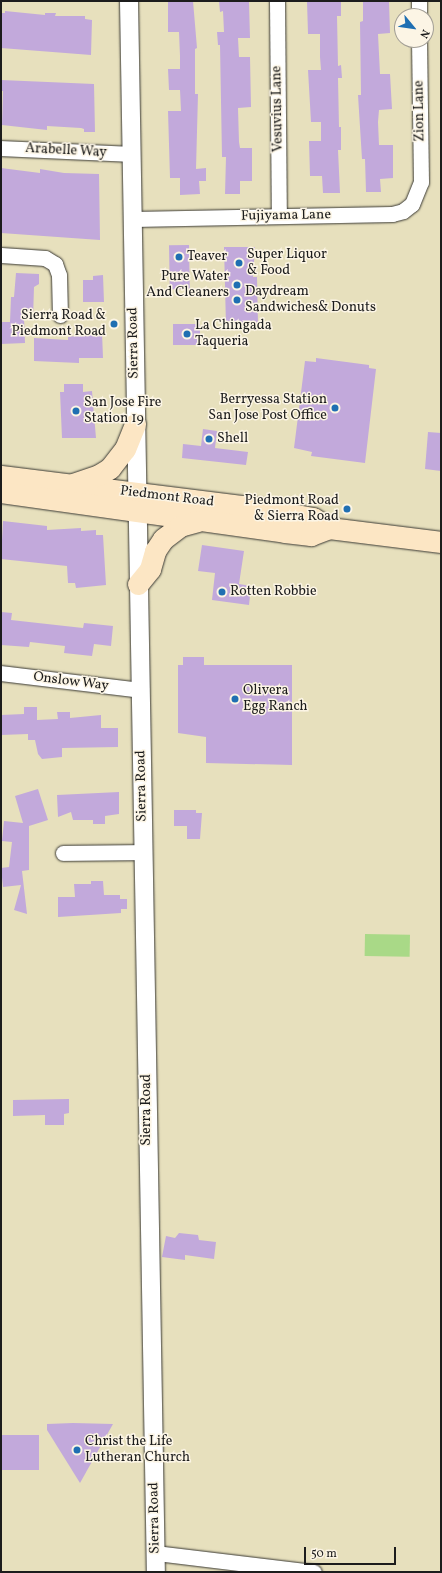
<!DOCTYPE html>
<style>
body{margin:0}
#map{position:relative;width:442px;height:1573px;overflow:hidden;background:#e7e0bd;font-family:Vollkorn,serif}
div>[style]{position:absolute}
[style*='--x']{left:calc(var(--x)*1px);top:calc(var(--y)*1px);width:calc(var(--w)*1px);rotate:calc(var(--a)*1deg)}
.green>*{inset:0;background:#a9d987;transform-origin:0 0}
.building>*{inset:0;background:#c2a9db;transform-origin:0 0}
.roads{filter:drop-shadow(0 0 1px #3a3934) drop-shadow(0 0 1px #3a3934)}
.minor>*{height:15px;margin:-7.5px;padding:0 7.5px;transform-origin:7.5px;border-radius:7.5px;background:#fff}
.tertiary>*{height:18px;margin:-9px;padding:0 9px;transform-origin:9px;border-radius:9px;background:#fff}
.secondary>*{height:21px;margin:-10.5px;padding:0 10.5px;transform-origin:10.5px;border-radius:10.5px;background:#fce6c4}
.dots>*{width:11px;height:11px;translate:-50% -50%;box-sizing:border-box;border:2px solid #fcf5e5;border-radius:50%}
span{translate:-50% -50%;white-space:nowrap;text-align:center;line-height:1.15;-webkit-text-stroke:3px #fcf5e5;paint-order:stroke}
.street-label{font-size:14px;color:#1c1c1c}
.poi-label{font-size:14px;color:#1c1c1c}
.left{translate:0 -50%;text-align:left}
.right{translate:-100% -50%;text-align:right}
.frame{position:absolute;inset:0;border:2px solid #1c1c1c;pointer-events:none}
.north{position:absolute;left:394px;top:8px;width:40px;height:40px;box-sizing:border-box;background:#fcf5e5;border:1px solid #a29e95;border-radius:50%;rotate:119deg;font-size:11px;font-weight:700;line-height:16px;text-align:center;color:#1c1c1c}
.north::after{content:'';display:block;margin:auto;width:14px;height:18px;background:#1f6fb2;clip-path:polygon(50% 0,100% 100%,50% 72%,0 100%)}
.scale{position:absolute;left:304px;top:1547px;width:92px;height:18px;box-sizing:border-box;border:2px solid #1c1c1c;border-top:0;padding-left:5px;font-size:12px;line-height:14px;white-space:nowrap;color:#1c1c1c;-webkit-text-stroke:3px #fcf5e5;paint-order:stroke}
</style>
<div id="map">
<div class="green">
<div style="left:365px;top:934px;width:45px;height:22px;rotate:1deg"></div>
</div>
<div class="building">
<div style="clip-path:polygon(168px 1px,193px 1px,197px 48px,195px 49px,195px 94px,198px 94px,196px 169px,206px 168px,206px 181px,199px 181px,200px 194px,180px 195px,180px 178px,170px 178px,168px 111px,181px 111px,180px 90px,169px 90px,168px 69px,180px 69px,180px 56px,179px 32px,168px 32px)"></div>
<div style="clip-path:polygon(219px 1px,249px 2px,250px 38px,238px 38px,239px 57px,250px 57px,251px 107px,238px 108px,239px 142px,240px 148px,252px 148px,252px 181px,240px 181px,240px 194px,225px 194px,226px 157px,222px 157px,220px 45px,218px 45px,217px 32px,224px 32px,223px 11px,220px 12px)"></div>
<div style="clip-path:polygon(307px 1px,341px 1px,341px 16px,337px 16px,338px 66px,341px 65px,342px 78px,338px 78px,339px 127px,341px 127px,341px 150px,338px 150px,340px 193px,323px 193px,322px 176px,310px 176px,309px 141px,321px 141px,321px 122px,311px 122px,308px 70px,321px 70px,320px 57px,320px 34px,308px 34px)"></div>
<div style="clip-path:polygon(363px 1px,389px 1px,390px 33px,378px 34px,380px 74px,390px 74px,392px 109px,379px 110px,378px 122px,379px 145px,393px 145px,393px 178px,380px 179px,381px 192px,366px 192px,365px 159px,362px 159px,358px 95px,361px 95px,360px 22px,363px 21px)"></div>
<div style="clip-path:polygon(5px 11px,45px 15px,45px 13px,56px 13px,55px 16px,85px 16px,85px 19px,92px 20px,91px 55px,1px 48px,1px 13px,5px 13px)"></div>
<div style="clip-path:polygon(1px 80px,94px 84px,95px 132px,84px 132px,84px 129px,81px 128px,47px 126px,47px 130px,2px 125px,3px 91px,1px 91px)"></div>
<div style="clip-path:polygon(1px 168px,40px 173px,40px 169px,64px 173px,99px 174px,100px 240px,1px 233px)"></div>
<div style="left:189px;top:245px;width:44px;height:20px;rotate:89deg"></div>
<div style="clip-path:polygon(224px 247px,255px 247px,253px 277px,257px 277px,258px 324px,226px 325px)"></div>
<div style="clip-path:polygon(16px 273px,39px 274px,39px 284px,34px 287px,33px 319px,24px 318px,25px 343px,1px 344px,1px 322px,10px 322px,11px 297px,14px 297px)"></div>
<div style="clip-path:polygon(103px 275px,104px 302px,83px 302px,83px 280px,93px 280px,93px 276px)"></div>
<div style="left:173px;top:324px;width:27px;height:21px"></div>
<div style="clip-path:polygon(102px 332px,103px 358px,79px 358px,79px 363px,34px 361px,34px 338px,68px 340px,68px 337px)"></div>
<div style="clip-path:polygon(316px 358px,369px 365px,369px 368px,376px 369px,365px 463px,311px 456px,312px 452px,294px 448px,305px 361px,316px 362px)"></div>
<div style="clip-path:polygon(64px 384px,83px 384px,83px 392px,92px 391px,96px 438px,62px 438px,60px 392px,64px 392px)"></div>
<div style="clip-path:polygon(203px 429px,217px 431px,215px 448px,248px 452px,246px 465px,182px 458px,183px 444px,201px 446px)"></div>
<div style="clip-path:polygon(428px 432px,441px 433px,441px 471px,425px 469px)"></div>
<div style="clip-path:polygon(3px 521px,47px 526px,47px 530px,81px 528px,81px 531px,96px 530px,96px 535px,103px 535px,106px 585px,76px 588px,75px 583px,68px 583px,67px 566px,1px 559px)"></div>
<div style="clip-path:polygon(202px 545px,244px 551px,239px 584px,251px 586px,249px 605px,212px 600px,215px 573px,198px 571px)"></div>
<div style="clip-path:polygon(1px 612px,12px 613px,11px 620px,83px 628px,84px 623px,113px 626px,111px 646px,94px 644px,92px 656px,64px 653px,65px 646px,30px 642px,29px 647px,1px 645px)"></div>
<div style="clip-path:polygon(183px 657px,204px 657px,204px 665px,292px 665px,292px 765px,206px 763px,206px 737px,178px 733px,178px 665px,183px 665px)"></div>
<div style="clip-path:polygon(24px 707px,37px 707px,37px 720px,58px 719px,57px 712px,70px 712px,70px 718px,101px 715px,101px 728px,118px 728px,118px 747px,62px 748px,62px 757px,42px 759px,38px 754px,35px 740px,28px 740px,28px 734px,1px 735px,1px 715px,24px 714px)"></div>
<div style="clip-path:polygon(38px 789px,48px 820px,29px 826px,29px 870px,22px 871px,27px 914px,14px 910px,21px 885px,3px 887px,1px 868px,9px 867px,12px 842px,2px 841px,4px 821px,23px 823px,15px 796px)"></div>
<div style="clip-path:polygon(119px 792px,119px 814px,105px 816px,105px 824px,93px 824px,93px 820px,73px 820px,71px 812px,58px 817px,57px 795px)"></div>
<div style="clip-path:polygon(174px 810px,196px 810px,196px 813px,202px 813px,200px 839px,187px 839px,187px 826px,174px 826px)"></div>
<div style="clip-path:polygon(91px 881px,103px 881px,104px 895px,120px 895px,120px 899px,127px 899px,127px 909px,121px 909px,121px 913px,58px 917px,58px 897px,75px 897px,74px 884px,91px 884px)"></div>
<div style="clip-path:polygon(69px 1099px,69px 1113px,64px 1114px,64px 1125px,45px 1125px,45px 1115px,13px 1116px,13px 1100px)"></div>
<div style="clip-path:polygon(179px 1233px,198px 1235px,199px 1240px,216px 1242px,214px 1259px,185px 1255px,185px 1260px,162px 1257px,166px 1236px,175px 1238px)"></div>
<div style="clip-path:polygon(73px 1423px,113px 1424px,80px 1483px,47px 1430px,47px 1424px)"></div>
<div style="left:1px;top:1435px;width:38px;height:35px"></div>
</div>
<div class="roads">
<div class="minor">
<div style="--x:277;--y:1;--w:215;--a:89.5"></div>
<div style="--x:419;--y:1;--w:15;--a:90"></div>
<div style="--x:1;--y:148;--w:130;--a:2.6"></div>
<div style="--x:133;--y:219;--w:259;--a:-1.1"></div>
<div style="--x:392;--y:214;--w:11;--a:-15"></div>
<div style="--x:403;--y:211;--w:11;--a:-38"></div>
<div style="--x:412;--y:204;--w:24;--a:-68"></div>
<div style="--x:421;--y:182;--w:142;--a:-90.8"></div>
<div style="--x:1;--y:255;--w:44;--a:3.9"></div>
<div style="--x:45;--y:258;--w:12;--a:31"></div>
<div style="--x:55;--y:264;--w:12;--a:70"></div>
<div style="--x:59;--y:275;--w:40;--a:88.6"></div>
<div style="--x:1;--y:673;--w:141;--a:6.9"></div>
<div style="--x:63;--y:853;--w:80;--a:-0.7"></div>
<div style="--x:156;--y:1553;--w:159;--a:6.9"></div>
</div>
<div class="tertiary">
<div style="--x:129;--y:1;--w:1571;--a:89.02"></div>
</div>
<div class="secondary">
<div style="--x:1;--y:476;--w:258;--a:7.1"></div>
<div style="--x:257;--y:508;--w:57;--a:10.1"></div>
<div style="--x:313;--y:518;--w:19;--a:32"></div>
<div style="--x:329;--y:528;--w:113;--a:7.1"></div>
<div style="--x:73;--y:484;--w:28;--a:-19"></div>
<div style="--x:99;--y:475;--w:13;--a:-32"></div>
<div style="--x:110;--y:468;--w:24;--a:-52"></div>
<div style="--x:125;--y:449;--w:27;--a:-68"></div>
<div style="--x:1;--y:492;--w:287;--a:8"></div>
<div style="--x:285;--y:532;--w:26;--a:7"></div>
<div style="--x:311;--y:535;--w:19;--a:-21"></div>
<div style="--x:138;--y:584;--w:19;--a:-51"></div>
<div style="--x:150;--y:569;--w:19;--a:-74"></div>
<div style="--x:155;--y:551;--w:14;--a:-56"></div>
<div style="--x:163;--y:539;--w:21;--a:-37"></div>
<div style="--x:180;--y:526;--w:18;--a:-16"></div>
</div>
</div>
<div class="dots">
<div style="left:179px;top:257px;background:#1f6fb2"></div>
<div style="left:239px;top:263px;background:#1f6fb2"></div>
<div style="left:237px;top:285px;background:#1f6fb2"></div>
<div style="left:237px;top:300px;background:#1f6fb2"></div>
<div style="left:114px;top:324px;background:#1f6fb2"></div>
<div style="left:187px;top:334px;background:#1f6fb2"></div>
<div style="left:335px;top:408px;background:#1f6fb2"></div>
<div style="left:76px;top:411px;background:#1f6fb2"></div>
<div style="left:209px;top:439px;background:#1f6fb2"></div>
<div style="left:347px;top:509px;background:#1f6fb2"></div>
<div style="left:222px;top:592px;background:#1f6fb2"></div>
<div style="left:235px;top:699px;background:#1f6fb2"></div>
<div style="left:77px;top:1450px;background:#1f6fb2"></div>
</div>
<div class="street-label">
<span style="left:278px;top:109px;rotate:-91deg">Vesuvius Lane</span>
<span style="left:420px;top:111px;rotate:-91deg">Zion Lane</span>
<span style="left:66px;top:151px;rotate:3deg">Arabelle Way</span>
<span style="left:286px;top:216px;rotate:-1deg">Fujiyama Lane</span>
<span style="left:134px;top:343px;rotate:-91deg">Sierra Road</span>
<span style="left:167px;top:497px;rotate:7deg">Piedmont Road</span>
<span style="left:71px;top:682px;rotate:7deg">Onslow Way</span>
<span style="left:142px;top:786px;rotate:-91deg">Sierra Road</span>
<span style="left:147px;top:1110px;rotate:-90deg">Sierra Road</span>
<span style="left:155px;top:1518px;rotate:-91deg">Sierra Road</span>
</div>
<div class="poi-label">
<span class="left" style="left:247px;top:263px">Super Liquor<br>&amp; Food</span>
<span class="left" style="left:187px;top:257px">Teaver</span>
<span class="right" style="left:229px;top:285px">Pure Water<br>And Cleaners</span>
<span class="left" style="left:245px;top:300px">Daydream<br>Sandwiches&amp; Donuts</span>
<span class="right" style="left:106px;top:324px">Sierra Road &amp;<br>Piedmont Road</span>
<span class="left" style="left:195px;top:334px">La Chingada<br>Taqueria</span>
<span class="right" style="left:327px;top:408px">Berryessa Station<br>San Jose Post Office</span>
<span class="left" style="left:84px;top:411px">San Jose Fire<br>Station 19</span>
<span class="left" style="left:217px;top:439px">Shell</span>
<span class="right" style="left:339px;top:509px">Piedmont Road<br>&amp; Sierra Road</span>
<span class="left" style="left:230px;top:592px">Rotten Robbie</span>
<span class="left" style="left:243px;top:699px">Olivera<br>Egg Ranch</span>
<span class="left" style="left:85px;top:1450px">Christ the Life<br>Lutheran Church</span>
</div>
<div class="frame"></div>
<div class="north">N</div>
<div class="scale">50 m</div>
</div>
